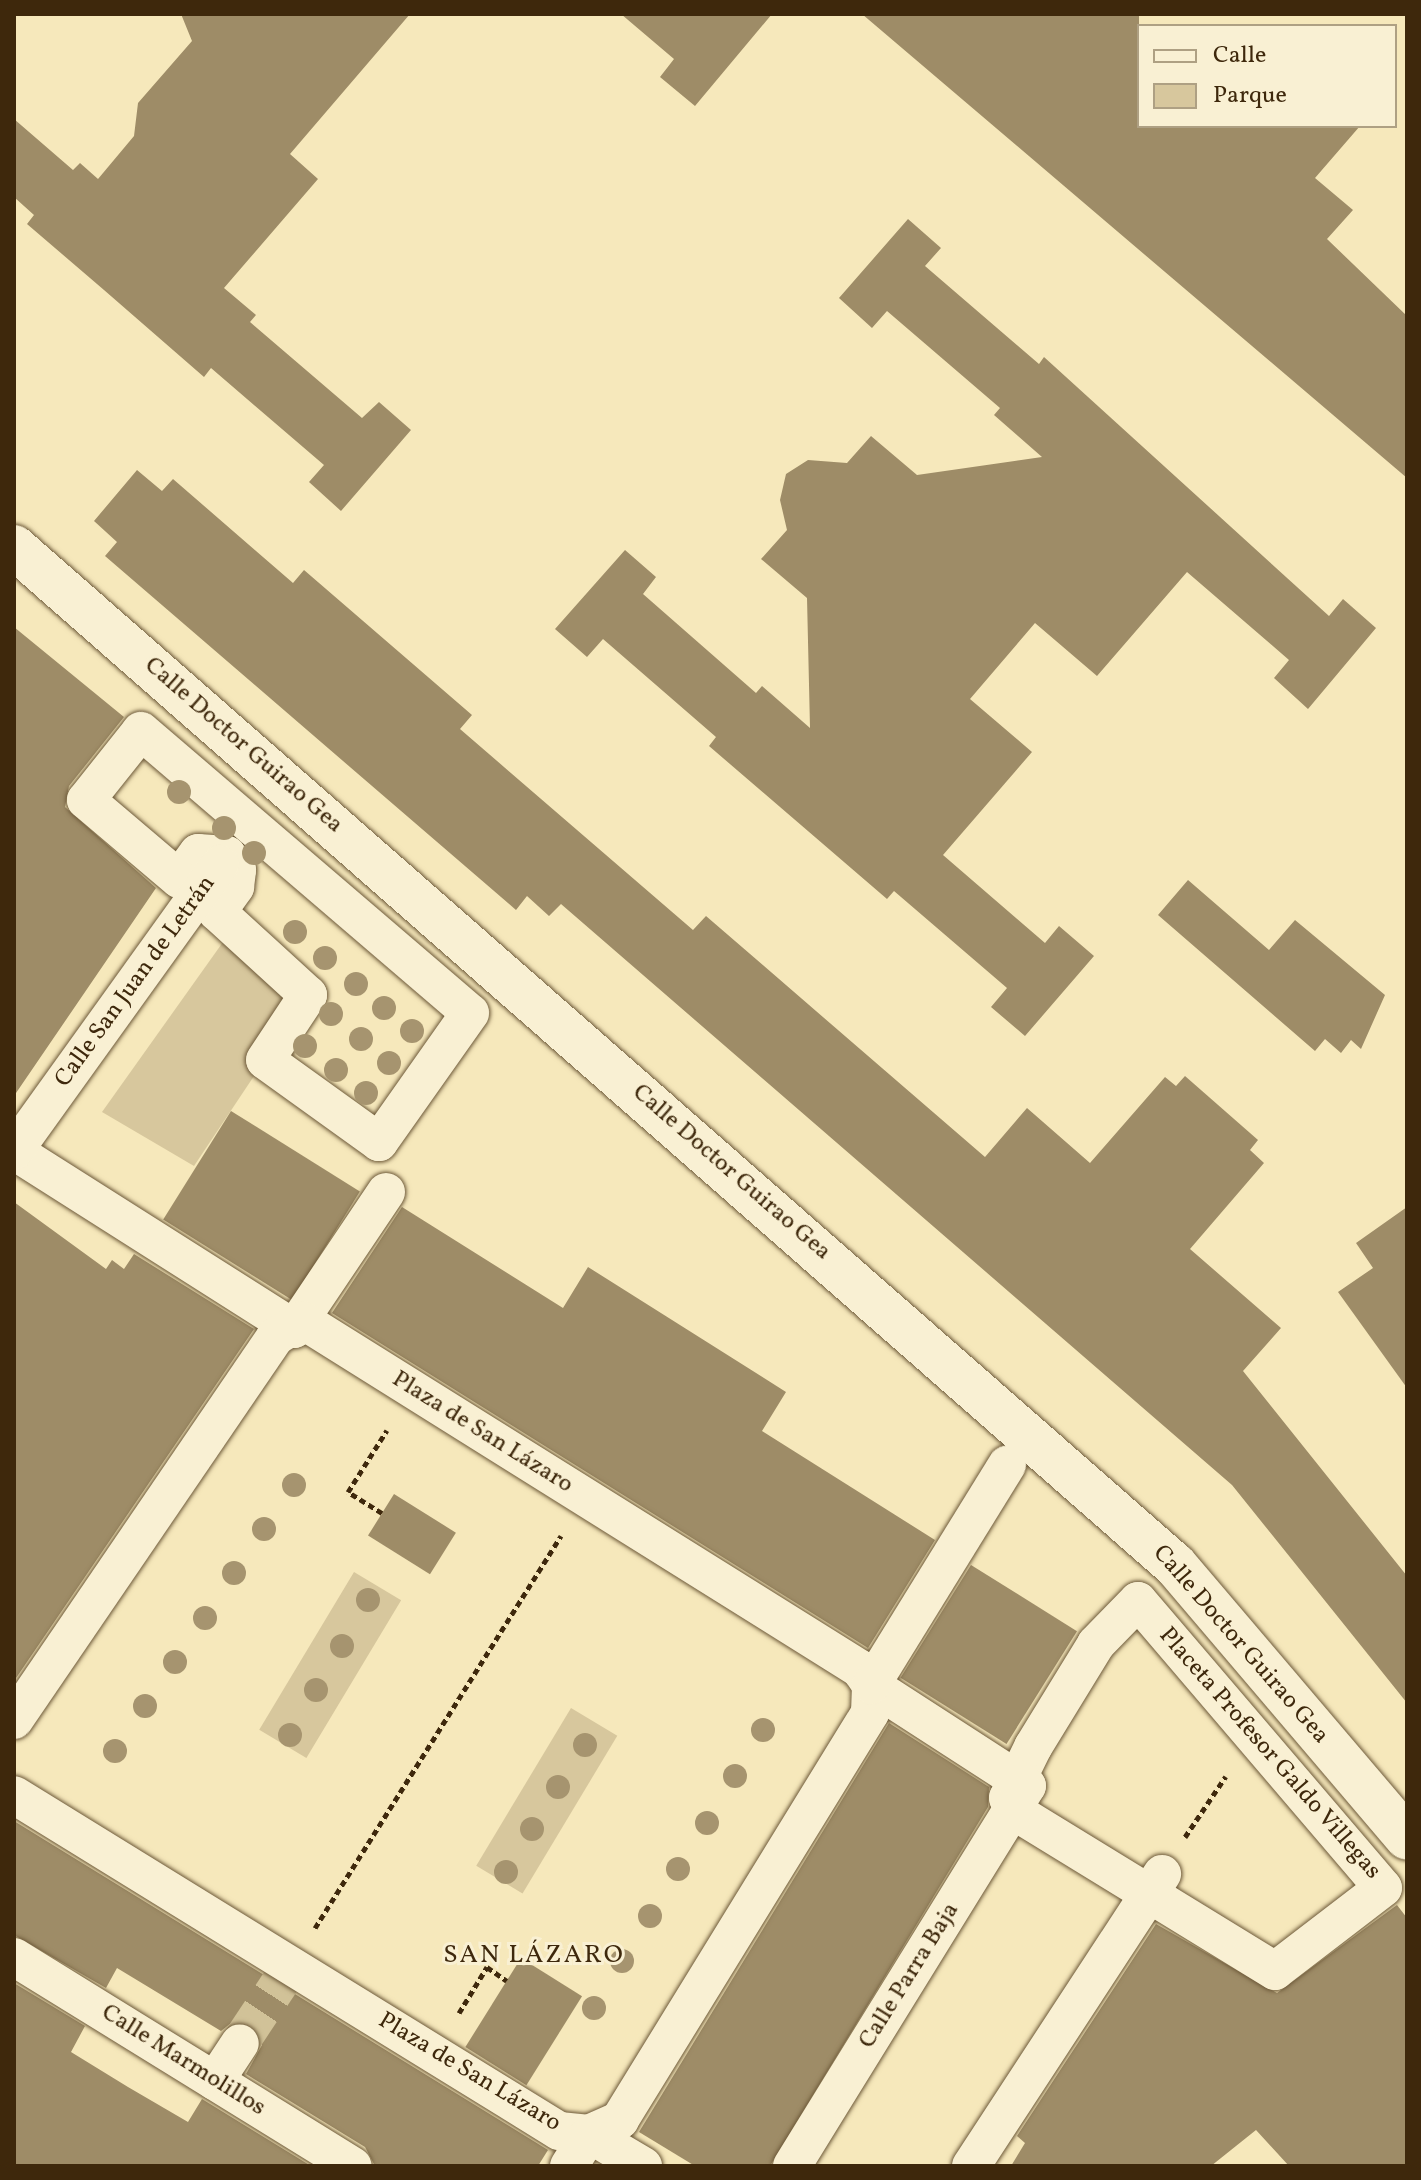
<!DOCTYPE html>
<meta charset="utf-8">
<style>
body{margin:0}
#map{position:relative;width:1421px;height:2180px;overflow:hidden;background:#f6e8bb;font-family:Vollkorn,serif}
div>[style]{position:absolute}
[style*='--x']{left:calc(var(--x)*1px);top:calc(var(--y)*1px);width:calc(var(--w)*1px);rotate:calc(var(--a)*1deg)}
.green>*{inset:0;background:#d7c79d;transform-origin:0 0}
.building>*{inset:0;background:#9e8c67;transform-origin:0 0}
.pedestrian-tunnel>*{height:38px;margin-top:-19px;transform-origin:0;background:repeating-linear-gradient(90deg,#d1c298 0 38px,transparent 0 57px)}
.path>*{height:5px;margin-top:-2.5px;transform-origin:0;background:repeating-linear-gradient(90deg,#3e280c 0 6px,transparent 0 10px)}
.roads{filter:drop-shadow(0 0 2px #6c5838) drop-shadow(0 0 2px #6c5838)}
.pedestrian>*{height:38px;margin:-19px;padding:0 19px;transform-origin:19px;border-radius:19px;background:#f9f0d3}
.tertiary>*{height:44px;margin:-22px;padding:0 22px;transform-origin:22px;border-radius:22px;background:#f9f0d3}
.trees>*{width:24px;height:24px;margin:-12px;border-radius:50%;background:#a6946f}
span{translate:-50% -50%;white-space:nowrap;text-align:center;line-height:1.15;-webkit-text-stroke:6px #f9f0d3;paint-order:stroke}
.street-label{font-size:24px;color:#3e280c}
.neighbourhood-label{font-size:26px;color:#3e280c;letter-spacing:2px}
.frame{position:absolute;inset:0;border:16px solid #3e280c;pointer-events:none}
.legend{position:absolute;left:1137px;top:24px;width:260px;height:104px;box-sizing:border-box;background:#f9f0d3;border:2px solid #aea083;margin:0;padding:10px 14px;list-style:none;font-size:24px;color:#3e280c}
.legend li{display:flex;align-items:center;gap:16px;height:40px}
.legend b{width:40px;border:2px solid #aea083}
</style>
<div id="map">
<div class="green">
<div style="clip-path:polygon(233px 928px,308px 995px,194px 1166px,102px 1112px)"></div>
<div style="left:354px;top:1572px;width:55px;height:184px;rotate:31deg"></div>
<div style="left:571px;top:1708px;width:54px;height:184px;rotate:31deg"></div>
</div>
<div class="building">
<div style="clip-path:polygon(181px 14px,410px 14px,290px 154px,318px 179px,224px 288px,256px 315px,250px 322px,362px 418px,379px 402px,411px 430px,341px 511px,309px 482px,324px 465px,211px 368px,204px 377px,104px 290px,27px 224px,34px 215px,14px 197px,14px 119px,73px 170px,80px 163px,98px 179px,134px 136px,138px 103px,192px 41px)"></div>
<div style="clip-path:polygon(621px 14px,772px 14px,695px 106px,660px 77px,674px 59px)"></div>
<div style="clip-path:polygon(862px 14px,1139px 14px,1139px 126px,1360px 126px,1315px 178px,1353px 210px,1327px 239px,1407px 316px,1407px 478px)"></div>
<div style="clip-path:polygon(908px 219px,941px 248px,925px 266px,1039px 364px,1044px 357px,1329px 616px,1343px 599px,1376px 628px,1308px 709px,1274px 678px,1289px 660px,1187px 572px,1097px 676px,1035px 623px,970px 699px,1032px 752px,943px 855px,1045px 943px,1059px 926px,1094px 956px,1025px 1036px,991px 1007px,1007px 988px,894px 891px,887px 899px,709px 746px,716px 737px,603px 639px,587px 657px,555px 629px,625px 550px,656px 577px,643px 594px,756px 693px,762px 686px,810px 728px,807px 598px,761px 559px,787px 530px,780px 500px,786px 474px,808px 460px,847px 463px,871px 436px,917px 475px,1042px 457px,994px 415px,1000px 408px,887px 311px,872px 328px,839px 298px)"></div>
<div style="clip-path:polygon(137px 470px,162px 491px,173px 479px,293px 583px,304px 570px,472px 715px,460px 729px,693px 930px,706px 916px,985px 1157px,1027px 1108px,1090px 1163px,1165px 1077px,1176px 1086px,1185px 1076px,1258px 1140px,1250px 1150px,1264px 1163px,1190px 1249px,1281px 1328px,1243px 1371px,1407px 1576px,1407px 1703px,1232px 1485px,561px 904px,549px 916px,527px 896px,516px 910px,105px 556px,117px 542px,94px 521px)"></div>
<div style="clip-path:polygon(14px 627px,124px 717px,69px 786px,65px 807px,156px 888px,14px 1096px)"></div>
<div style="clip-path:polygon(1188px 880px,1269px 950px,1295px 920px,1385px 995px,1361px 1049px,1351px 1040px,1341px 1053px,1325px 1039px,1315px 1051px,1158px 915px)"></div>
<div style="left:231px;top:1111px;width:152px;height:128px;rotate:32deg"></div>
<div style="clip-path:polygon(14px 1202px,106px 1269px,112px 1260px,124px 1269px,134px 1254px,254px 1329px,14px 1681px)"></div>
<div style="clip-path:polygon(402px 1207px,563px 1308px,588px 1267px,786px 1392px,762px 1431px,935px 1540px,868px 1648px,332px 1313px)"></div>
<div style="clip-path:polygon(1407px 1207px,1407px 1388px,1338px 1292px,1373px 1268px,1356px 1243px)"></div>
<div style="left:394px;top:1494px;width:73px;height:49px;rotate:32deg"></div>
<div style="left:971px;top:1565px;width:125px;height:133px;rotate:32deg"></div>
<div style="clip-path:polygon(889px 1723px,989px 1787px,988px 1807px,770px 2166px,695px 2166px,639px 2132px)"></div>
<div style="clip-path:polygon(14px 1821px,548px 2150px,538px 2166px,375px 2166px,365px 2147px,246px 2074px,262px 2045px,251px 2024px,231px 2023px,221px 2031px,117px 1968px,106px 1988px,14px 1935px)"></div>
<div style="clip-path:polygon(1397px 1905px,1407px 1918px,1407px 2166px,1289px 2166px,1256px 2130px,1211px 2166px,1011px 2166px,1025px 2143px,1017px 2136px,1156px 1924px,1277px 1993px)"></div>
<div style="left:521px;top:1958px;width:72px;height:105px;rotate:32deg"></div>
<div style="clip-path:polygon(14px 1983px,85px 2026px,71px 2052px,128px 2087px,188px 2122px,202px 2099px,311px 2166px,14px 2166px)"></div>
</div>
<div class="pedestrian-tunnel">
<div style="--x:240;--y:2043;--w:92;--a:-56.5"></div>
</div>
<div class="path">
<div style="--x:382;--y:1513;--w:40;--a:-148"></div>
<div style="--x:348;--y:1492;--w:73;--a:-57.8"></div>
<div style="--x:1185;--y:1837;--w:73;--a:-56.1"></div>
<div style="--x:315;--y:1928;--w:463;--a:-57.9"></div>
<div style="--x:459;--y:2013;--w:54;--a:-58.7"></div>
<div style="--x:487;--y:1967;--w:24;--a:35"></div>
</div>
<div class="roads">
<div class="pedestrian">
<div style="--x:141;--y:731;--w:433;--a:40.6"></div>
<div style="--x:470;--y:1013;--w:158;--a:125.2"></div>
<div style="--x:379;--y:1142;--w:140;--a:-144.3"></div>
<div style="--x:265;--y:1060;--w:78;--a:-56.5"></div>
<div style="--x:308;--y:995;--w:123;--a:-137.6"></div>
<div style="--x:217;--y:912;--w:31;--a:-54"></div>
<div style="--x:235;--y:887;--w:17;--a:-83"></div>
<div style="--x:237;--y:870;--w:18;--a:-124"></div>
<div style="--x:227;--y:855;--w:29;--a:-176"></div>
<div style="--x:198;--y:853;--w:32;--a:126"></div>
<div style="--x:179;--y:879;--w:122;--a:-139.7"></div>
<div style="--x:86;--y:800;--w:88;--a:-51.4"></div>
<div style="--x:14;--y:1151;--w:332;--a:32.4"></div>
<div style="--x:294;--y:1329;--w:165;--a:-56.1"></div>
<div style="--x:14;--y:1151;--w:353;--a:-54.3"></div>
<div style="--x:1138;--y:1601;--w:377;--a:49.5"></div>
<div style="--x:1383;--y:1888;--w:136;--a:142.5"></div>
<div style="--x:1275;--y:1971;--w:308;--a:-148.5"></div>
<div style="--x:1012;--y:1810;--w:13;--a:-108"></div>
<div style="--x:1008;--y:1798;--w:57;--a:-63.9"></div>
<div style="--x:1033;--y:1747;--w:121;--a:-58.5"></div>
<div style="--x:1096;--y:1644;--w:60;--a:-45.7"></div>
<div style="--x:14;--y:1720;--w:463;--a:-55.7"></div>
<div style="--x:275;--y:1337;--w:32;--a:-32"></div>
<div style="--x:302;--y:1320;--w:658;--a:32.02"></div>
<div style="--x:860;--y:1669;--w:19;--a:55"></div>
<div style="--x:871;--y:1685;--w:28;--a:92"></div>
<div style="--x:870;--y:1713;--w:478;--a:121.6"></div>
<div style="--x:620;--y:2120;--w:34;--a:156"></div>
<div style="--x:589;--y:2134;--w:30;--a:-174"></div>
<div style="--x:559;--y:2131;--w:640;--a:-148.35"></div>
<div style="--x:14;--y:1957;--w:398;--a:31.7"></div>
<div style="--x:215;--y:2081;--w:45;--a:-56.7"></div>
<div style="--x:589;--y:2134;--w:63;--a:30.7"></div>
<div style="--x:569;--y:2166;--w:38;--a:-58"></div>
<div style="--x:792;--y:2166;--w:447;--a:-58.3"></div>
<div style="--x:1027;--y:1786;--w:186;--a:-147.1"></div>
<div style="--x:871;--y:1685;--w:259;--a:-58.3"></div>
<div style="--x:971;--y:2166;--w:349;--a:-56.8"></div>
</div>
<div class="tertiary">
<div style="--x:14;--y:547;--w:1544;--a:41.25"></div>
<div style="--x:1175;--y:1565;--w:358;--a:49.6"></div>
</div>
</div>
<div class="trees">
<div style="left:179px;top:792px"></div>
<div style="left:224px;top:828px"></div>
<div style="left:254px;top:853px"></div>
<div style="left:295px;top:932px"></div>
<div style="left:325px;top:958px"></div>
<div style="left:356px;top:984px"></div>
<div style="left:384px;top:1008px"></div>
<div style="left:331px;top:1014px"></div>
<div style="left:412px;top:1031px"></div>
<div style="left:361px;top:1039px"></div>
<div style="left:305px;top:1046px"></div>
<div style="left:389px;top:1063px"></div>
<div style="left:336px;top:1070px"></div>
<div style="left:366px;top:1093px"></div>
<div style="left:294px;top:1485px"></div>
<div style="left:264px;top:1529px"></div>
<div style="left:234px;top:1573px"></div>
<div style="left:368px;top:1600px"></div>
<div style="left:205px;top:1618px"></div>
<div style="left:342px;top:1646px"></div>
<div style="left:175px;top:1662px"></div>
<div style="left:316px;top:1690px"></div>
<div style="left:145px;top:1706px"></div>
<div style="left:763px;top:1730px"></div>
<div style="left:290px;top:1735px"></div>
<div style="left:585px;top:1745px"></div>
<div style="left:115px;top:1751px"></div>
<div style="left:735px;top:1776px"></div>
<div style="left:558px;top:1787px"></div>
<div style="left:707px;top:1823px"></div>
<div style="left:532px;top:1829px"></div>
<div style="left:678px;top:1869px"></div>
<div style="left:506px;top:1872px"></div>
<div style="left:650px;top:1916px"></div>
<div style="left:622px;top:1961px"></div>
<div style="left:594px;top:2008px"></div>
</div>
<div class="street-label">
<span style="left:243px;top:746px;rotate:41deg">Calle Doctor Guirao Gea</span>
<span style="left:136px;top:982px;rotate:-54deg">Calle San Juan de Letrán</span>
<span style="left:731px;top:1173px;rotate:41deg">Calle Doctor Guirao Gea</span>
<span style="left:482px;top:1433px;rotate:32deg">Plaza de San Lázaro</span>
<span style="left:1240px;top:1645px;rotate:49deg">Calle Doctor Guirao Gea</span>
<span style="left:1269px;top:1754px;rotate:49deg">Placeta Profesor Galdo Villegas</span>
<span style="left:910px;top:1976px;rotate:-58deg">Calle Parra Baja</span>
<span style="left:183px;top:2061px;rotate:32deg">Calle Marmolillos</span>
<span style="left:469px;top:2073px;rotate:31deg">Plaza de San Lázaro</span>
</div>
<div class="neighbourhood-label">
<span style="left:534px;top:1956px">SAN LÁZARO</span>
</div>
<div class="frame"></div>
<ul class="legend">
<li><b style="height:10px;background:#f9f0d3"></b>Calle</li>
<li><b style="height:22px;background:#d7c79d"></b>Parque</li>
</ul>
</div>
